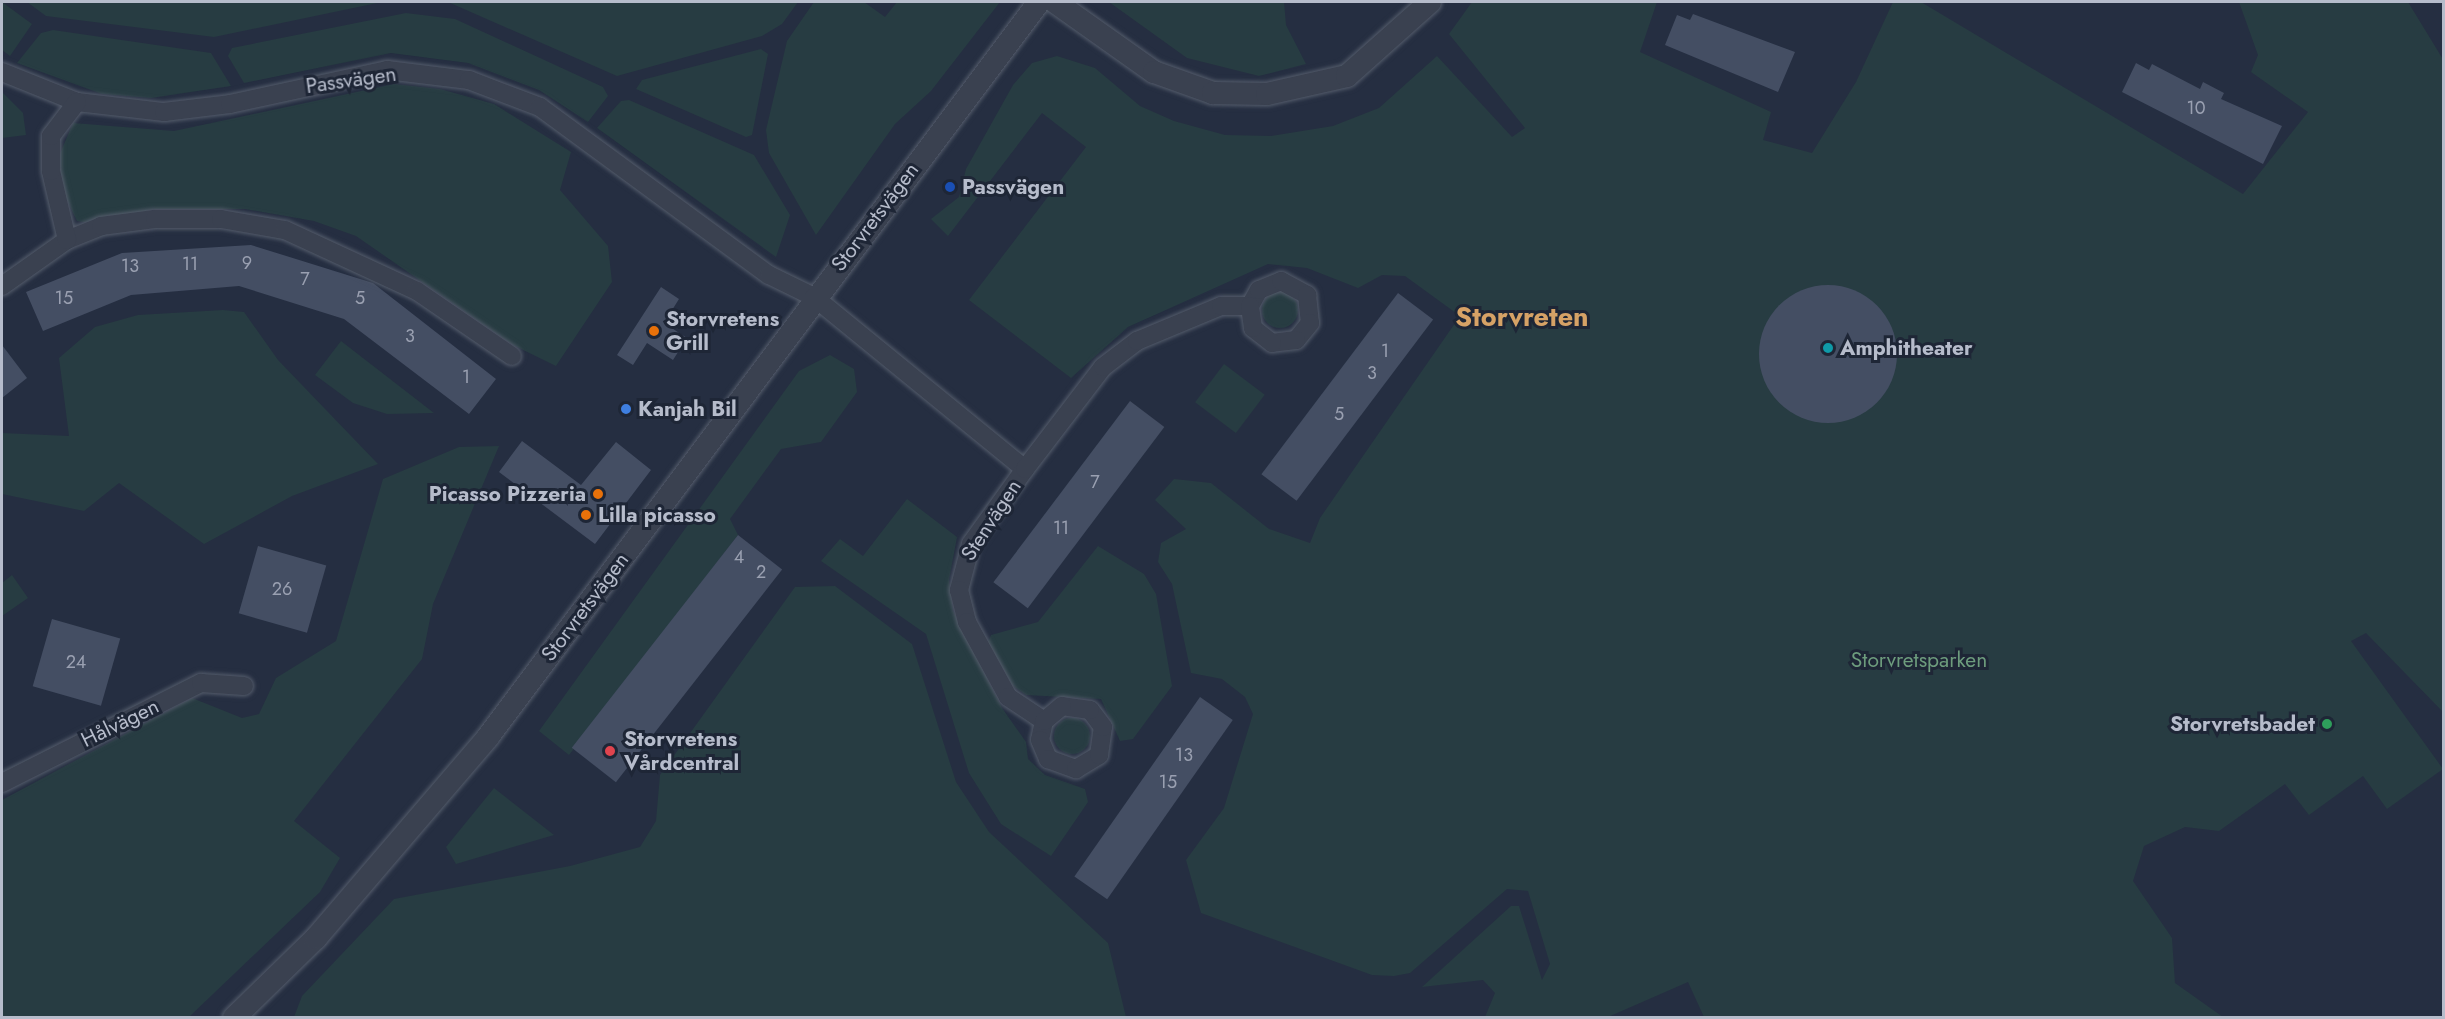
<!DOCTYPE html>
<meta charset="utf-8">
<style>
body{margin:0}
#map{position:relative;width:2445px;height:1019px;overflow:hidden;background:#252e41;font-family:Jost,sans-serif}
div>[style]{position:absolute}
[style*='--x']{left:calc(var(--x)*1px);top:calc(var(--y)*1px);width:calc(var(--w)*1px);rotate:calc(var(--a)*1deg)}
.green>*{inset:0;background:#273c42;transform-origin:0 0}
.round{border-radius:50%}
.building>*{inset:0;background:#444e63;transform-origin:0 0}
.roads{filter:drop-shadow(0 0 2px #545c6b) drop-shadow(0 0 2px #545c6b)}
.minor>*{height:18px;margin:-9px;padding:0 9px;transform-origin:9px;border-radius:9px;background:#3a4150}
.tertiary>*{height:22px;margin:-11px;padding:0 11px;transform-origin:11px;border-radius:11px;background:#3a4150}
.dots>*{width:16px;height:16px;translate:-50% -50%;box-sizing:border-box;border:3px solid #1e2636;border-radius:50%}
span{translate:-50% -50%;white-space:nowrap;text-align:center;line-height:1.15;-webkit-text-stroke:6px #1e2636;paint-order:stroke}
.number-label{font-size:18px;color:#9aa0b1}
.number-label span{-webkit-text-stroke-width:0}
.street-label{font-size:21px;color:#b6bccb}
.poi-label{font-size:21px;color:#b6bccb;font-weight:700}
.left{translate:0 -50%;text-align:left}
.right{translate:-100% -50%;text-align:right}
.park-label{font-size:21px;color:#6d9c7d}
.district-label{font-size:27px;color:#d6a266;font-weight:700}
.frame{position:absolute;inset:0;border:3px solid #b6bccb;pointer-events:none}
</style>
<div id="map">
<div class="green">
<div style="clip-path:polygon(2px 2px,32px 24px,10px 56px,2px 50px)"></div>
<div style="clip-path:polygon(27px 2px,382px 2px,214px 37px,46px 16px)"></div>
<div style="clip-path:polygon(448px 2px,798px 2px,782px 24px,762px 36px,617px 76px)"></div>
<div style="clip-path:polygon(814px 2px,864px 2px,885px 17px,897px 2px,1000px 2px,931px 91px,895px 124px,816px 235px,769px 153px,766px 130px,787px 41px)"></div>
<div style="clip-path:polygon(1109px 2px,1284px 2px,1286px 25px,1306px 64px,1259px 76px,1187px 58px)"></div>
<div style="clip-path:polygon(1472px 2px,1657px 2px,1640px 52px,1771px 112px,1763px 140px,1812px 153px,1856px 82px,1893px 2px,1921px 2px,2243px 194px,2308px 112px,2251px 72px,2258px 55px,2239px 2px,2408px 2px,2444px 61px,2443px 712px,2366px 633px,2351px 641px,2443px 769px,2387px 809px,2363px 776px,2309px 815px,2285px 784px,2219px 831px,2185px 827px,2144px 846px,2133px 881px,2172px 938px,2175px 983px,2223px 1017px,1704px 1017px,1688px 982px,1608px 1017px,1485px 1017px,1495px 993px,1483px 980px,1422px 987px,1511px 906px,1519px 906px,1542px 980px,1550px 964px,1528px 891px,1507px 889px,1410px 973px,1394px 976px,1372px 975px,1201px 913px,1186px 860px,1224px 808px,1253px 714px,1245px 697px,1222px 679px,1191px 673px,1172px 584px,1158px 562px,1161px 543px,1186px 529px,1155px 500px,1174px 479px,1211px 483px,1269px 529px,1310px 543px,1320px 518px,1460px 316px,1405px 276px,1382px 275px,1358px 288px,1307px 268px,1268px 264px,1128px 327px,1071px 378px,969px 300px,1086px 147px,1042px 113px,948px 236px,931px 219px,959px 197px,966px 169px,1013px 85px,1032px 63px,1057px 56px,1095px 68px,1140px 106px,1174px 121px,1225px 135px,1271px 136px,1333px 126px,1379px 108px,1437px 56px,1512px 137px,1525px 128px,1449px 34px)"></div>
<div style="clip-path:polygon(406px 13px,455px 19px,603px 87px,608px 96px,588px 122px,539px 90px,468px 63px,391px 53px,244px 83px,228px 56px,232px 48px)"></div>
<div style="clip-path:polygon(53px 30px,211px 53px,231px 86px,151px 98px,102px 94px,17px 63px,41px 33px)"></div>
<div style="clip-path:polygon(761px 49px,768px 54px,752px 135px,746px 137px,636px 89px,642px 80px)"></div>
<div style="clip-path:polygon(394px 84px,440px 89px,494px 104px,571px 152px,560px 190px,608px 246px,612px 282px,556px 366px,513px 345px,356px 236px,314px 221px,245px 209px,155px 209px,90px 223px,77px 221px,63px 192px,59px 156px,73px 123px,174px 131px)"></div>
<div style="clip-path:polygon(2px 92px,23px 113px,26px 135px,2px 138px)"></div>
<div style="clip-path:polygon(629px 100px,754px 155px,790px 215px,776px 257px,597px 128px,621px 101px)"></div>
<div class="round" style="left:1262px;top:292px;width:36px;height:36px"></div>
<div style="clip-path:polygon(223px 310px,244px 312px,278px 360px,378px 464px,292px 496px,204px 544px,119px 483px,84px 511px,2px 494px,2px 433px,69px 436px,59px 358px,95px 327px,138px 315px)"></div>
<div style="clip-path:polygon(341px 341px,434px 413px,387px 414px,353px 403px,315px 375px)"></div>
<div style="clip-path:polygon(830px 355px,854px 369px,857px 392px,821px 442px,781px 449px,730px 519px,738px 535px,569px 755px,539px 731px,799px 371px)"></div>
<div style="left:1224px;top:364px;width:51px;height:48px;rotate:37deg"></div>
<div style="clip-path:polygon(499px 446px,433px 604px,422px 659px,294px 821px,340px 858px,320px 892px,189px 1017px,2px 1017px,2px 800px,192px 698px,242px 718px,259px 714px,276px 678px,336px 641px,383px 479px,459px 447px)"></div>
<div style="clip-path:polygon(907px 499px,957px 537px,949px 580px,953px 611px,1002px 708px,1026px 742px,1028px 759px,1045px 775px,1085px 789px,1088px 802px,1051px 856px,1001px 824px,969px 773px,926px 634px,821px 561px,840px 539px,863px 556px)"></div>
<div style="clip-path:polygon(1098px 546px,1144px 574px,1156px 594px,1172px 686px,1133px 739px,1120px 741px,1101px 699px,1026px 695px,1013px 686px,988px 643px,991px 635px,1038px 622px)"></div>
<div style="clip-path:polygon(12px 575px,28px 598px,2px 616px,2px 583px)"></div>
<div style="clip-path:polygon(835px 586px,912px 644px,956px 782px,989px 832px,1108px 943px,1126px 1017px,294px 1017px,302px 996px,394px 899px,570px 866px,640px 847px,656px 821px,660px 775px,795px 587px)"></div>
<div class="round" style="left:1054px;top:718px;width:36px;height:36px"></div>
<div style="clip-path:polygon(494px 788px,554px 835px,456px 864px,446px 847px)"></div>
</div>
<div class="building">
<div style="clip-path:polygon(1693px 14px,1795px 52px,1778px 92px,1665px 45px,1677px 15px,1690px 20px)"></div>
<div style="clip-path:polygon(2136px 63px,2149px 70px,2152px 64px,2200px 89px,2203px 82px,2224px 93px,2221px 99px,2282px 126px,2263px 164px,2122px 92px)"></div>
<div style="clip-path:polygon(251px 245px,373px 283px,496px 379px,469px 414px,344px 319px,239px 286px,131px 295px,43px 331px,26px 292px,122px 253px)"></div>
<div class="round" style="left:1759px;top:285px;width:138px;height:138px"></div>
<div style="clip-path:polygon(661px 287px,679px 299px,664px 323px,687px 338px,673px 360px,647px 343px,633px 365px,617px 355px)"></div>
<div style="left:1398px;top:293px;width:44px;height:227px;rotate:37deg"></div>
<div style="clip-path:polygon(2px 345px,27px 378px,2px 398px)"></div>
<div style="left:1130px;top:401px;width:43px;height:227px;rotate:37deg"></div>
<div style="clip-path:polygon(522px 441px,581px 485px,616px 442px,651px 470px,595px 544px,499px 472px)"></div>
<div style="left:738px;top:535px;width:56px;height:270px;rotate:38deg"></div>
<div style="left:258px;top:546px;width:71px;height:70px;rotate:16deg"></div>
<div style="left:52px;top:619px;width:71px;height:70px;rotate:16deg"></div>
<div style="left:1200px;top:697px;width:40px;height:219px;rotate:35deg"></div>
</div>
<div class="roads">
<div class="minor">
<div style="--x:2;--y:72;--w:81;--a:21.8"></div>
<div style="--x:77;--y:102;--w:88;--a:6.6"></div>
<div style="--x:164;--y:112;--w:66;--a:-6.9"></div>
<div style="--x:230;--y:104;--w:161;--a:-12.2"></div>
<div style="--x:387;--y:70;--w:83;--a:7"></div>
<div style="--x:469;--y:80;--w:76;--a:20.8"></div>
<div style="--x:540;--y:107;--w:284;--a:36.3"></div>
<div style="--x:769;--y:275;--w:50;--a:26.1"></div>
<div style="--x:814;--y:297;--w:272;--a:39.2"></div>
<div style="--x:1025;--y:469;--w:92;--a:125.8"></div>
<div style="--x:971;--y:544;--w:48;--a:104.6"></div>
<div style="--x:959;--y:590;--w:33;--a:76"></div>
<div style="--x:967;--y:622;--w:85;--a:61.3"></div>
<div style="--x:1008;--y:697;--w:43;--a:33.7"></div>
<div style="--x:1044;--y:721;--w:19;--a:102"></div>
<div style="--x:1040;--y:740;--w:21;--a:67"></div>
<div style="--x:1048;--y:759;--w:30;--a:20"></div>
<div style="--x:1076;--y:769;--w:27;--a:-31"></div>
<div style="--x:1099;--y:755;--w:28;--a:-82"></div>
<div style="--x:1103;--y:727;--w:21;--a:-127"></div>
<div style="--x:1090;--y:710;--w:28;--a:-172"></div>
<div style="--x:1062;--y:706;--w:23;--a:140"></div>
<div style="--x:67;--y:240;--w:37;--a:-22"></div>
<div style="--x:101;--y:226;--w:54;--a:-7.4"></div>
<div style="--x:155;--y:219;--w:66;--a:0"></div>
<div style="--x:221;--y:219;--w:65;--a:9.8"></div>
<div style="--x:285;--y:230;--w:145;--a:24.8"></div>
<div style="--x:417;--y:291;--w:115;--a:34.4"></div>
<div style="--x:2;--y:286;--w:80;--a:-35.3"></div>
<div style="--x:67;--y:240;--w:71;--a:-103.1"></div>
<div style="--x:51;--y:171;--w:35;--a:-90"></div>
<div style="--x:51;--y:136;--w:43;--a:-52.6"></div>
<div style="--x:1025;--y:469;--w:128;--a:-52.6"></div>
<div style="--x:1103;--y:367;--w:43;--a:-37.4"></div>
<div style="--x:1137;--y:341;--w:91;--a:-22.6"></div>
<div style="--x:1221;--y:306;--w:29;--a:0"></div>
<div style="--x:1250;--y:306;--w:18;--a:-61"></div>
<div style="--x:1259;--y:290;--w:24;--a:-22"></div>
<div style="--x:1281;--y:281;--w:30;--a:28"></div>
<div style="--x:1307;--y:295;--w:28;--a:84"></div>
<div style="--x:1310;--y:323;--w:22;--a:129"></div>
<div style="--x:1296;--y:340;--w:24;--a:173"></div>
<div style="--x:1272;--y:343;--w:24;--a:-142"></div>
<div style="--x:1253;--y:328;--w:22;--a:-98"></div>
<div style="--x:2;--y:783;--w:223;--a:-26.7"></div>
<div style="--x:201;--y:683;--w:43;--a:4"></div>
</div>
<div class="tertiary">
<div style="--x:1055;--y:2;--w:121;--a:35.3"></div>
<div style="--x:1154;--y:72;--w:63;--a:19.6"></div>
<div style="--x:1213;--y:93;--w:54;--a:1.1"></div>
<div style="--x:1267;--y:94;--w:82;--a:-12.7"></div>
<div style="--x:1347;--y:76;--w:111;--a:-41.7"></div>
<div style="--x:234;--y:1018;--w:115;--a:-44.3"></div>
<div style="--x:316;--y:938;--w:265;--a:-49.4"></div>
<div style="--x:488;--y:737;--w:919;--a:-53.14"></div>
</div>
</div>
<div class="dots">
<div style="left:950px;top:187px;background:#1a4fb4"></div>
<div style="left:654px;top:331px;background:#e8710a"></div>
<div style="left:1828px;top:348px;background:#0f9aa8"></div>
<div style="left:626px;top:409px;background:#3f7fe0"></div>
<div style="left:598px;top:494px;background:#e8710a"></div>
<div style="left:586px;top:515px;background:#e8710a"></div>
<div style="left:2327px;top:724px;background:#2e9e5b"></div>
<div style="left:610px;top:751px;background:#e0444e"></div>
</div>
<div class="number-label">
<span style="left:2196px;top:108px">10</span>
<span style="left:247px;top:263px">9</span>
<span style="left:190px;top:264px">11</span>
<span style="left:130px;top:266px">13</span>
<span style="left:305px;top:279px">7</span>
<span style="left:64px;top:298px">15</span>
<span style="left:360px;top:298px">5</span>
<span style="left:410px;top:336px">3</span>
<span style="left:1385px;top:351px">1</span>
<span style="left:1372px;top:373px">3</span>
<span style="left:466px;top:377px">1</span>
<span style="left:1339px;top:414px">5</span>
<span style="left:1095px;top:482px">7</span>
<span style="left:1061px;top:528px">11</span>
<span style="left:739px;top:557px">4</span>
<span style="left:761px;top:572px">2</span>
<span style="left:282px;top:589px">26</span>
<span style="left:76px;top:662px">24</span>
<span style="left:1184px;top:755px">13</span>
<span style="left:1168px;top:782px">15</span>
</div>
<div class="street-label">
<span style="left:351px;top:80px;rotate:-8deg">Passvägen</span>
<span style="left:875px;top:217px;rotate:-53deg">Storvretsvägen</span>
<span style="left:991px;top:520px;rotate:-57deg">Stenvägen</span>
<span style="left:585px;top:607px;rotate:-53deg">Storvretsvägen</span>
<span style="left:120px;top:723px;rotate:-26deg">Hålvägen</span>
</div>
<div class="poi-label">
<span class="left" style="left:962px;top:187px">Passvägen</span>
<span class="left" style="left:666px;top:331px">Storvretens<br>Grill</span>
<span class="left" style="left:1840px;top:348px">Amphitheater</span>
<span class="left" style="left:638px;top:409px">Kanjah Bil</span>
<span class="right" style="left:586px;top:494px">Picasso Pizzeria</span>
<span class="left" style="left:598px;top:515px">Lilla picasso</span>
<span class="right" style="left:2315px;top:724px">Storvretsbadet</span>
<span class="left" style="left:624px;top:751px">Storvretens<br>Vårdcentral</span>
</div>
<div class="park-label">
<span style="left:1919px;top:660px">Storvretsparken</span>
</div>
<div class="district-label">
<span style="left:1522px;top:317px">Storvreten</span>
</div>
<div class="frame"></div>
</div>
